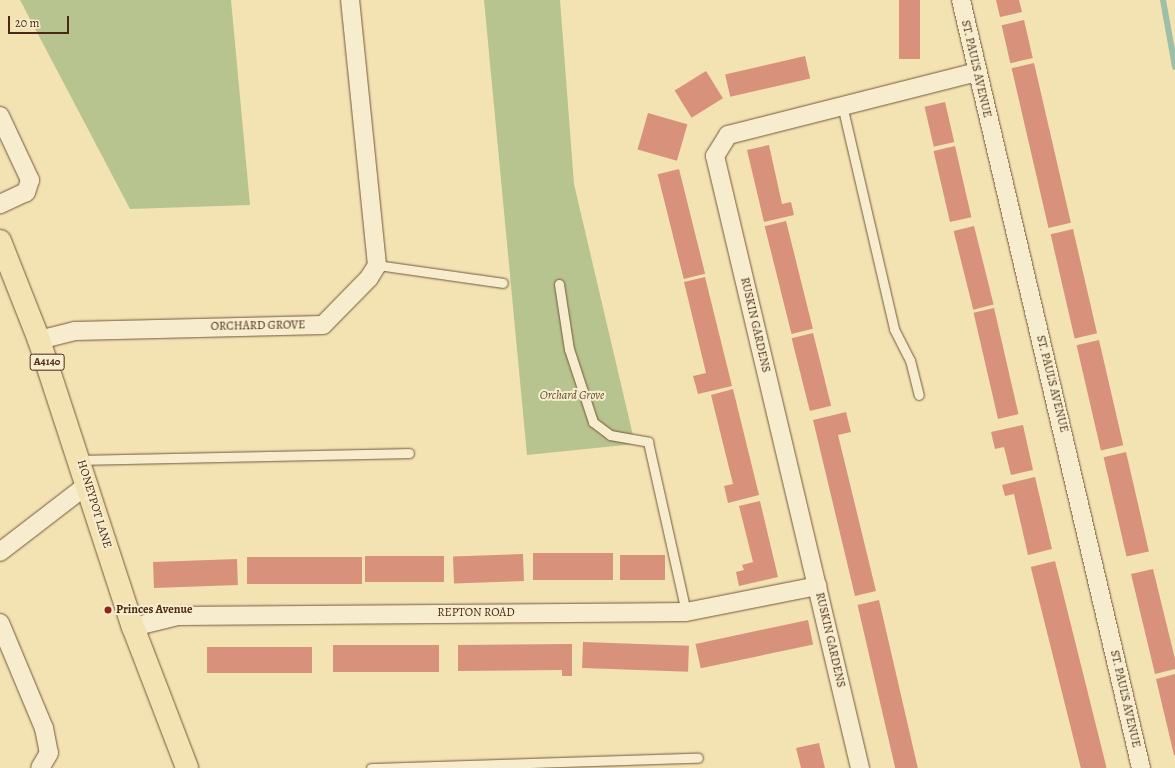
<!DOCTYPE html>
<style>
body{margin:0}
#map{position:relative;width:1175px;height:768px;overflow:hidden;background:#f3e3b3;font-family:Alegreya,serif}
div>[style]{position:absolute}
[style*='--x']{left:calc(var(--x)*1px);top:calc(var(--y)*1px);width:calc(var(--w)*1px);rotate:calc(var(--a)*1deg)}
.green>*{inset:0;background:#b8c48f}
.stream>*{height:6px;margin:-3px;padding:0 3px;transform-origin:3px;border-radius:3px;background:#9cbfa8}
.building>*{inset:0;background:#d8917b;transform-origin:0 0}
.roads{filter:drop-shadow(0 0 1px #74583a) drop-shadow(0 0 1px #74583a)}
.service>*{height:9px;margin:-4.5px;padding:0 4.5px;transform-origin:4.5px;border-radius:4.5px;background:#f7edce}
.minor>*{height:18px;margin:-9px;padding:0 9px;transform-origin:9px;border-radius:9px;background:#f7edce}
.primary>*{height:22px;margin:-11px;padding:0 11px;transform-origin:11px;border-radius:11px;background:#f3e3b3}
.dots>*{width:11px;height:11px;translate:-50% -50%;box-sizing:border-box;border:2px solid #f7edce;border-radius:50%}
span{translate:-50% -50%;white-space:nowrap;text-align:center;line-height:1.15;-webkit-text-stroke:4px #f7edce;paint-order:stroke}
.shield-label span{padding:1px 3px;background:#f7edce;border:1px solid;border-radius:3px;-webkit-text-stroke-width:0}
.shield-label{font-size:11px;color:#492911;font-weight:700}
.street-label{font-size:12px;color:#492911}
.park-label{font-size:12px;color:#655030;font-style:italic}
.poi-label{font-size:12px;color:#492911;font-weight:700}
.left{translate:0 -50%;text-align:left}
.scale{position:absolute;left:8px;top:16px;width:61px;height:18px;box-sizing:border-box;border:2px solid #492911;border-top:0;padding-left:5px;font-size:12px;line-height:14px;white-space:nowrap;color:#492911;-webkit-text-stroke:3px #f7edce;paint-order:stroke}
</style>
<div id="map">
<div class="green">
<div style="clip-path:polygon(20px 0,231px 0,250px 205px,130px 209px)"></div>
<div style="clip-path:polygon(484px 0,560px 0,574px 184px,635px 444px,527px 455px)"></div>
</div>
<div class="stream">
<div style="--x:1163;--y:0;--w:68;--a:79.8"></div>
</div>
<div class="building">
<div style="left:899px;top:0;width:21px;height:59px"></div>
<div style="clip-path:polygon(996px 0,1019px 0,1022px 12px,1000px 17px)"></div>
<div style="left:1024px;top:20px;width:39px;height:23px;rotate:77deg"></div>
<div style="left:805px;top:56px;width:23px;height:82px;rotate:77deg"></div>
<div style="left:1034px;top:63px;width:164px;height:23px;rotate:77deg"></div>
<div style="left:706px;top:71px;width:32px;height:37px;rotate:58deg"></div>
<div style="left:945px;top:102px;width:41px;height:21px;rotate:77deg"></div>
<div style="left:648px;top:113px;width:41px;height:38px;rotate:16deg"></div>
<div style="clip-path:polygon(769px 145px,782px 204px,791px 202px,794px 215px,764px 222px,747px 150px)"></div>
<div style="left:955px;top:146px;width:73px;height:22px;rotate:77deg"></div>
<div style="left:679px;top:169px;width:108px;height:22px;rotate:76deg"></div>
<div style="left:786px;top:221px;width:111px;height:22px;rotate:76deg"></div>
<div style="left:974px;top:226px;width:81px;height:21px;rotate:76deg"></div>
<div style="left:1073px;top:229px;width:107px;height:23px;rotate:77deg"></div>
<div style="clip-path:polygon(705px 277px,732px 386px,698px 394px,693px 376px,706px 373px,684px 282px)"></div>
<div style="left:994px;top:308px;width:109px;height:21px;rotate:77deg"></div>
<div style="left:813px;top:333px;width:75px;height:22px;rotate:76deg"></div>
<div style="left:1099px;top:340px;width:108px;height:23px;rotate:77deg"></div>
<div style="clip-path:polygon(733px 389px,759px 495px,728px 503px,724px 486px,733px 484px,711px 395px)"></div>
<div style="clip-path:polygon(846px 412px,851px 432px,838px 435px,876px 591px,855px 596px,813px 420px)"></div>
<div style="clip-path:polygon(1023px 425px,1033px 470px,1011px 475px,1004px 447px,995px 449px,991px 432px)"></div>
<div style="left:1126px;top:452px;width:102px;height:23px;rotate:77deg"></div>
<div style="clip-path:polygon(1035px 477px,1052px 549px,1028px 555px,1014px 494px,1005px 496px,1002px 485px)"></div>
<div style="clip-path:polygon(760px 501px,778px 577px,739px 586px,736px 572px,744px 570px,742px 565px,753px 562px,739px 506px)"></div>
<div style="left:613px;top:553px;width:27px;height:80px;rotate:90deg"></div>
<div style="left:523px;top:554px;width:27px;height:70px;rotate:88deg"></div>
<div style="left:665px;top:555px;width:25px;height:45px;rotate:90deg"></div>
<div style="left:444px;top:556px;width:26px;height:79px;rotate:90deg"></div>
<div style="left:362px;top:557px;width:27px;height:115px;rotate:90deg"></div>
<div style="left:237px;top:559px;width:26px;height:84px;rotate:88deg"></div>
<div style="left:1055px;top:561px;width:213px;height:25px;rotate:76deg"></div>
<div style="clip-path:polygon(1153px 569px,1175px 659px,1175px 669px,1155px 674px,1131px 574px)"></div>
<div style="left:879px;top:600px;width:173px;height:22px;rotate:77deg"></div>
<div style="left:808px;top:620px;width:25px;height:115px;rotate:78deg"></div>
<div style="left:583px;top:642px;width:106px;height:26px;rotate:2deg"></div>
<div style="clip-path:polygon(572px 644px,572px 676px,562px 676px,562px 670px,458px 671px,458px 645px)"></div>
<div style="left:439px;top:645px;width:27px;height:106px;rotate:90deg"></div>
<div style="left:207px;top:647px;width:105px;height:26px"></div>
<div style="clip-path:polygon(1175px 674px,1175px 755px,1174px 755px,1156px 679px)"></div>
<div style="clip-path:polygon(819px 743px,825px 768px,801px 768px,796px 748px)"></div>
</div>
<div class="roads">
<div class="service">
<div style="--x:842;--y:105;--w:230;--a:76.9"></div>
<div style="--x:894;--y:329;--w:35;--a:63"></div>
<div style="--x:910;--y:360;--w:36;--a:76"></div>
<div style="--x:377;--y:265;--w:127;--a:8.1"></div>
<div style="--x:559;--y:284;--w:66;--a:81.3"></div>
<div style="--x:569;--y:349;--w:77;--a:71.8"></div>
<div style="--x:593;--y:422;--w:21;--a:37"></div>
<div style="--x:610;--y:435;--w:39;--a:10"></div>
<div style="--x:648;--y:442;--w:174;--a:77.4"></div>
<div style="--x:81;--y:460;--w:328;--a:-1.2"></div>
<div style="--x:371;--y:768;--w:327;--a:-1.8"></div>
</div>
<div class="minor">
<div style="--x:961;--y:0;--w:789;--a:76.81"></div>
<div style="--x:0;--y:116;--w:71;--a:64.9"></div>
<div style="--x:30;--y:180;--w:13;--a:108"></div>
<div style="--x:26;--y:192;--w:29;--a:155"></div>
<div style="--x:39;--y:340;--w:37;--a:-14"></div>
<div style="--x:75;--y:331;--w:248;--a:-1.4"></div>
<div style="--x:323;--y:325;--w:66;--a:-45.6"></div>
<div style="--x:369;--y:278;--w:15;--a:-58"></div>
<div style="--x:377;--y:265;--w:266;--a:-95.8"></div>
<div style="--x:0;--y:552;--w:110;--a:-37.6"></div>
<div style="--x:0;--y:623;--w:114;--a:67.3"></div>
<div style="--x:44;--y:728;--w:25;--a:79"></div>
<div style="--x:49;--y:753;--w:17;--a:121"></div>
<div style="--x:133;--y:627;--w:46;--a:-13.7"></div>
<div style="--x:178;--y:616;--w:508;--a:-0.45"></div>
<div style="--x:686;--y:612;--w:134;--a:-11.2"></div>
<div style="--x:860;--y:768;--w:629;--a:-103.33"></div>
<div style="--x:715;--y:156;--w:25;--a:-58"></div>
<div style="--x:728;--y:135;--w:257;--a:-14.2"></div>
</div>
<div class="primary">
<div style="--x:0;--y:241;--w:106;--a:68.5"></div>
<div style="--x:39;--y:340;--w:302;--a:71.9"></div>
<div style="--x:133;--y:627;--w:151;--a:69"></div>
</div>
</div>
<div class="dots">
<div style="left:108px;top:610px;background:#8f2418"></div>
</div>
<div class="shield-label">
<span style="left:47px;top:362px">A4140</span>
</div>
<div class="street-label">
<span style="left:976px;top:69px;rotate:77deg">ST. PAUL'S AVENUE</span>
<span style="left:755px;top:325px;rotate:77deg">RUSKIN GARDENS</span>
<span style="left:258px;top:326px;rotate:-1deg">ORCHARD GROVE</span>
<span style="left:1052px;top:384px;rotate:76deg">ST. PAUL'S AVENUE</span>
<span style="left:94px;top:504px;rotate:73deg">HONEYPOT LANE</span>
<span style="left:476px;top:613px">REPTON ROAD</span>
<span style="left:830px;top:640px;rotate:77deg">RUSKIN GARDENS</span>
<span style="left:1125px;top:699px;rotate:77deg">ST. PAUL'S AVENUE</span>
</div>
<div class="park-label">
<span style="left:572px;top:396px">Orchard Grove</span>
</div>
<div class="poi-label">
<span class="left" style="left:116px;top:610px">Princes Avenue</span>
</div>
<div class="scale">20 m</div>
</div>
